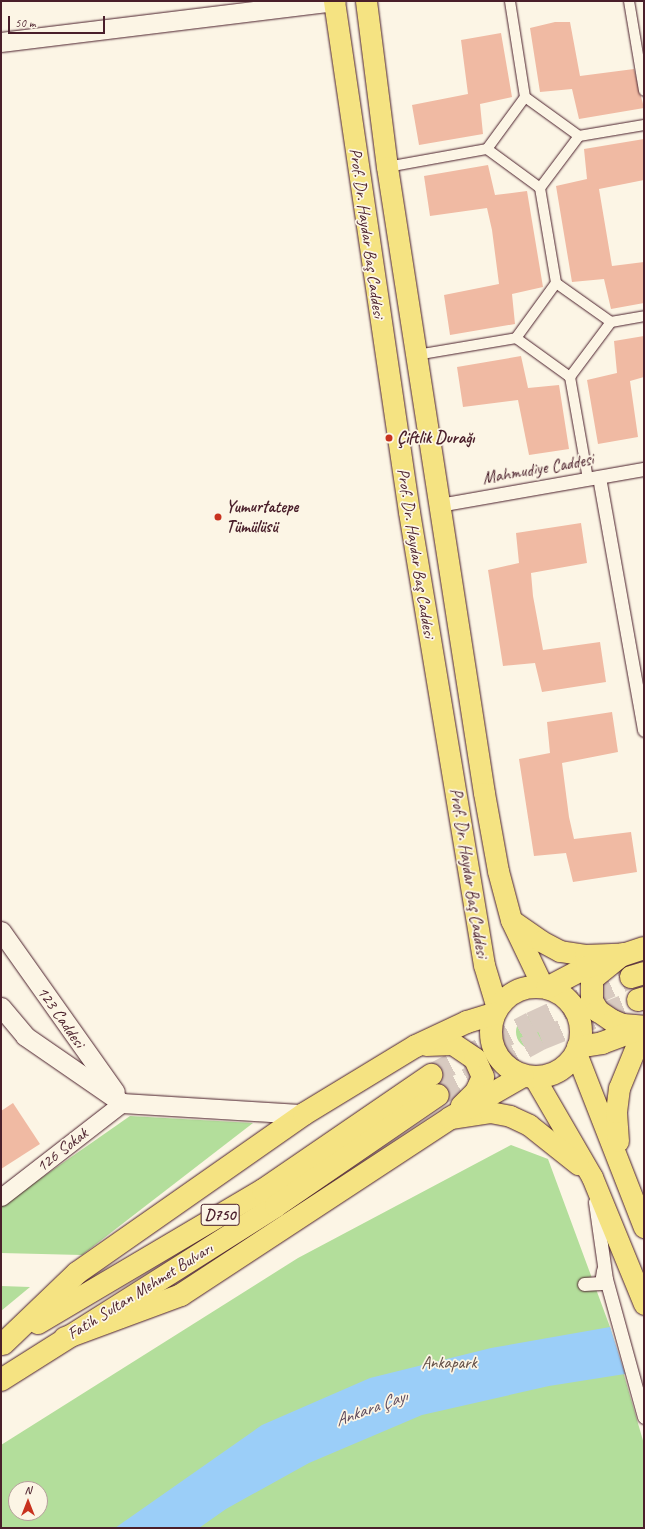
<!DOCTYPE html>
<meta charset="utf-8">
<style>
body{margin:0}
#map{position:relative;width:645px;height:1529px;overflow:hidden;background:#fcf5e5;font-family:Caveat,sans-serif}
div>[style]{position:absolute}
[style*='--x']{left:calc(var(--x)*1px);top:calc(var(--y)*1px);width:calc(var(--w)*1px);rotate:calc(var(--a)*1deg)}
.green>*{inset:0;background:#b3de9b}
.round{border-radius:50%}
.water>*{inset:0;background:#9bcef8}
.building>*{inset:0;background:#f0baa3}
.trunk-tunnel>*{height:22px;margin-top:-11px;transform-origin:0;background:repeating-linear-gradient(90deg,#d8cac0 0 22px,transparent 0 33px)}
.roads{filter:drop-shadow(0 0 1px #4a1f2b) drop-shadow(0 0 1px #4a1f2b)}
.pedestrian>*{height:10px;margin:-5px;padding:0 5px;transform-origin:5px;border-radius:5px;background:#fcf5e5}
.minor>*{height:13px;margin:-6.5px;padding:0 6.5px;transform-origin:6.5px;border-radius:6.5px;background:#fcf5e5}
.tertiary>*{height:17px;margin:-8.5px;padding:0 8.5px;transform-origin:8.5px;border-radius:8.5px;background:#fcf5e5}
.secondary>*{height:19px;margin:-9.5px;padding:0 9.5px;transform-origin:9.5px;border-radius:9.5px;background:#fcf5e5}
.primary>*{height:21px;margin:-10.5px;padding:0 10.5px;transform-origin:10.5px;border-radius:10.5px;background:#f5e382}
.trunk>*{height:22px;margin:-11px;padding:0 11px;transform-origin:11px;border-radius:11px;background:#f5e382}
.trunk>.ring{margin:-11px;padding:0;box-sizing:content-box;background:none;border:22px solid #f5e382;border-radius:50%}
.dots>*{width:11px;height:11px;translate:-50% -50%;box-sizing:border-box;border:2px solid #fcf5e5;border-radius:50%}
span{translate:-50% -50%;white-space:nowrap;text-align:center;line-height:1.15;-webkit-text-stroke:3.5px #fcf5e5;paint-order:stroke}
.shield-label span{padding:1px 3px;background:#fcf5e5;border:1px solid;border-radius:3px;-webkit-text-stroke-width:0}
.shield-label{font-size:16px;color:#4a1f2b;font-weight:700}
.street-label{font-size:17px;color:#4a1f2b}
.poi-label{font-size:17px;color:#4a1f2b;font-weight:700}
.left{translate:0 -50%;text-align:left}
.park-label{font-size:17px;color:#644f47}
.water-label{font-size:18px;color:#5e4b5e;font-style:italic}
.frame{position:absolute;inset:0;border:2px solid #4a1f2b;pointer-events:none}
.north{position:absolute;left:8px;top:1481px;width:40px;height:40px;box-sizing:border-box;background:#fcf5e5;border:1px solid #b59f9b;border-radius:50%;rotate:0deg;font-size:11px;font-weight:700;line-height:16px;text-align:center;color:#4a1f2b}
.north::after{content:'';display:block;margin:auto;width:14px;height:18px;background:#c8321e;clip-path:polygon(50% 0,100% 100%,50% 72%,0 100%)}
.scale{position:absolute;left:8px;top:16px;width:97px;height:18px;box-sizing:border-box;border:2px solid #4a1f2b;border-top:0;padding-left:5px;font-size:12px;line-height:14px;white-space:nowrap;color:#4a1f2b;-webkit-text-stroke:3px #fcf5e5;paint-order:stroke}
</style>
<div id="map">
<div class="green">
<div class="round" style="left:516px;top:1015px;width:34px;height:34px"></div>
<div style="clip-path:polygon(130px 1116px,253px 1123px,82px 1255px,1px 1253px,1px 1206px)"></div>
<div style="clip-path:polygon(evenodd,511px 1145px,548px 1159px,610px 1327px,644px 1444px,644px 1528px,1px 1528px,1px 1445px,298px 1258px,511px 1145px,16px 1489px,40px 1489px,40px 1513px,16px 1513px,16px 1489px)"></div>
<div style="clip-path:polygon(1px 1286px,30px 1287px,1px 1311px)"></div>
</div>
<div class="water">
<div style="clip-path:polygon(610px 1327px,625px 1374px,549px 1386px,422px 1415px,309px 1463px,226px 1509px,199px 1528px,115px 1528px,262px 1425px,370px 1378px,491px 1348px)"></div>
</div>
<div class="building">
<div style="clip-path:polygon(555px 22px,570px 22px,580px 76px,634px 69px,644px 108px,579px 119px,572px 89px,540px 92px,530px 28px)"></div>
<div style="clip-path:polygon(501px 33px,512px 97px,480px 104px,483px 134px,419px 145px,412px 105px,468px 94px,461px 40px)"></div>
<div style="clip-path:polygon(644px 139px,644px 180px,599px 189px,612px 266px,644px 262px,644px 303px,611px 309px,604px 279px,572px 282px,556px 186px,587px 179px,584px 149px)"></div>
<div style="clip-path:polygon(488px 165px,495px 195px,527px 191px,543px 287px,512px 294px,515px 324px,450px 335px,444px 295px,499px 284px,492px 230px,487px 208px,430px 216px,424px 176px)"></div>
<div style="clip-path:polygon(644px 336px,644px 377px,630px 381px,638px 437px,598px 444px,587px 380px,617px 373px,614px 341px)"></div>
<div style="clip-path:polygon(521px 356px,528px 388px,559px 385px,569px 449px,529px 455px,518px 400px,463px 407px,457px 367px)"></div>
<div style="clip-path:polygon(581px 523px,587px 563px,531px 573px,533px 596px,543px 650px,600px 642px,606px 682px,542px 692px,535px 663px,503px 666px,488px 570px,519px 563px,516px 533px)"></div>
<div style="clip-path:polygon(612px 712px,618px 752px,562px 763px,569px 817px,574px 839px,631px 832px,637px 872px,573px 882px,566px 853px,534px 856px,519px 759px,550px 753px,547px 722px)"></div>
<div style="clip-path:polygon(13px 1103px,40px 1144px,1px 1169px,1px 1111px)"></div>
</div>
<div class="trunk-tunnel">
<div style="--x:431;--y:1075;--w:113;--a:-27.5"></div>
<div style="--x:531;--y:1023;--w:110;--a:-24.7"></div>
<div style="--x:438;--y:1095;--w:117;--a:-28.5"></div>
<div style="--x:541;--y:1039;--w:105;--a:-21.9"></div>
</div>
<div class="roads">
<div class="pedestrian">
<div style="--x:629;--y:1;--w:91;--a:80.5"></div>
<div style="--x:525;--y:97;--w:67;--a:35.8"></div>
<div style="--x:579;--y:136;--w:66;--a:-9.6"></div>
<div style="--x:487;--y:149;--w:66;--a:36.3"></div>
<div style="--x:540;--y:188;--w:96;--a:80.4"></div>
<div style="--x:556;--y:283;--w:68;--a:126"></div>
<div style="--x:516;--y:338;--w:67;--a:35.8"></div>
<div style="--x:570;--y:377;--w:104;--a:80"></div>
<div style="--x:387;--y:167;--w:102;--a:-10.2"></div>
<div style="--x:487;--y:149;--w:64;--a:-53.8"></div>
<div style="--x:525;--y:97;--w:97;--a:-98.9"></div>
<div style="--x:540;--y:188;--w:65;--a:-53.1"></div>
<div style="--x:556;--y:283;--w:67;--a:35.3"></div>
<div style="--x:611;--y:322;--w:69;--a:126.7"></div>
<div style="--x:611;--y:322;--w:34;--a:-10"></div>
<div style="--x:416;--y:355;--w:101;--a:-9.6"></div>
</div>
<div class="minor">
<div style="--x:599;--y:477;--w:257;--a:79.9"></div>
<div style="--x:439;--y:505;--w:208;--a:-10"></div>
<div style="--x:595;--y:1202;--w:78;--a:81.9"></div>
<div style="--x:606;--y:1279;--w:143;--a:74.6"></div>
<div style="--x:584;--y:1284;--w:17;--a:-3"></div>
<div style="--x:601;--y:1283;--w:13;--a:-81"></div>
</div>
<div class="tertiary">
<div style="--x:1;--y:1197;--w:153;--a:-37.8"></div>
</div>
<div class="secondary">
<div style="--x:1;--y:42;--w:337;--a:-7"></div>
<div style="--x:1;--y:931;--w:197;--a:54.7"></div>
<div style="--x:1;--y:1007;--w:38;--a:50"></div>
<div style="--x:25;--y:1036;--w:118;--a:34.6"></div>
<div style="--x:122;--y:1103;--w:182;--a:3.5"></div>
</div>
<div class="primary">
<div style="--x:334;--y:1;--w:516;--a:81.65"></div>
<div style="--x:409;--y:512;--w:459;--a:80.6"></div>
<div style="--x:484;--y:965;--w:45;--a:73.2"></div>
<div style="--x:366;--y:1;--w:167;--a:82.8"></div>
<div style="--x:387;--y:167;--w:633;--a:81.19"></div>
<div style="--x:484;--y:793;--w:79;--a:79.8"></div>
<div style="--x:498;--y:871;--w:51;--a:75.1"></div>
<div style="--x:511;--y:920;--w:74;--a:64.5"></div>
<div style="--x:514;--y:922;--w:33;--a:35"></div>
<div style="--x:541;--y:941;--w:21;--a:28"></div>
<div style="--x:560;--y:951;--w:25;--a:9"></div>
<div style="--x:585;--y:955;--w:33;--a:-2"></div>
<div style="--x:576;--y:1053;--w:187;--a:68.7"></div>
<div style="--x:534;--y:1077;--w:116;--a:59.9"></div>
<div style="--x:592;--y:1177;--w:137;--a:67.7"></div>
<div style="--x:452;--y:1118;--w:38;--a:-9"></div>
<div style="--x:490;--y:1112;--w:20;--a:11"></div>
<div style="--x:510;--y:1116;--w:21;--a:25"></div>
<div style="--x:529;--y:1125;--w:63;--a:38.5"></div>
<div style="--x:618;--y:1141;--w:29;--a:-94"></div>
<div style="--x:616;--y:1112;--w:24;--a:-83"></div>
<div style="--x:619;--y:1088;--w:66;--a:-67.7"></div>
</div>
<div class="trunk">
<div style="--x:623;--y:954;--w:40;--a:141"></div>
<div style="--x:592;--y:979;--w:22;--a:90"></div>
<div style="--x:592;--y:1001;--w:12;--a:59"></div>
<div style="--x:598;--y:1011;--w:18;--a:34"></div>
<div style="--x:613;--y:1021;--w:11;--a:22"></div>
<div style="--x:623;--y:1025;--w:21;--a:5"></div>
<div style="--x:631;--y:977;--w:14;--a:-17"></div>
<div class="ring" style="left:491px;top:987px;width:68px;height:68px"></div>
<div style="--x:547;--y:988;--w:45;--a:-27.7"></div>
<div style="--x:587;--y:967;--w:60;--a:-18.4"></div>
<div style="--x:638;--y:1000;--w:6;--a:-18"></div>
<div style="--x:426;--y:1045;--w:27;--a:-2"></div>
<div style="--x:453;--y:1044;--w:27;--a:34"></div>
<div style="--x:475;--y:1059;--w:20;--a:66"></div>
<div style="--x:483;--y:1077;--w:17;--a:115"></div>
<div style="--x:476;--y:1092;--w:20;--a:135"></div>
<div style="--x:578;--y:1047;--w:24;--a:-9"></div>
<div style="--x:602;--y:1043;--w:43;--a:-20.6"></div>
<div style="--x:38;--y:1323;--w:261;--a:-30.6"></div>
<div style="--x:263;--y:1190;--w:204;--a:-34.4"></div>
<div style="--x:65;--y:1338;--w:124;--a:-20.3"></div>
<div style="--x:181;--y:1295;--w:322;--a:-33.3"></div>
<div style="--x:450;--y:1118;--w:84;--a:-29.9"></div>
<div style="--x:3;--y:1344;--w:103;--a:-43.8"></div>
<div style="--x:77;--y:1273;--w:277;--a:-35"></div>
<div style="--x:304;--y:1114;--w:131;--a:-31.3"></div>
<div style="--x:416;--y:1046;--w:56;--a:-25.2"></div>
<div style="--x:467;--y:1022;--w:28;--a:-17"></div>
<div style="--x:1;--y:1380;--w:325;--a:-32.3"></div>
<div style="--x:276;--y:1206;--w:196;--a:-34.4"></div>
</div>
</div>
<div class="dots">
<div style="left:389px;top:438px;background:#c8321e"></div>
<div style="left:218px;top:517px;background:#c8321e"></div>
</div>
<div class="shield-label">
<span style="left:220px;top:1215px">D750</span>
</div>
<div class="street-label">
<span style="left:367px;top:233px;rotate:82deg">Prof. Dr. Haydar Baş Caddesi</span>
<span style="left:538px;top:469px;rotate:-10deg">Mahmudiye Caddesi</span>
<span style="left:416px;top:553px;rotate:81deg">Prof. Dr. Haydar Baş Caddesi</span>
<span style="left:469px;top:873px;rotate:81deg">Prof. Dr. Haydar Baş Caddesi</span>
<span style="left:61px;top:1017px;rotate:55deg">123 Caddesi</span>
<span style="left:62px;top:1150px;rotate:-38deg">126 Sokak</span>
<span style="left:140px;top:1291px;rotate:-32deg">Fatih Sultan Mehmet Bulvarı</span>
</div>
<div class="poi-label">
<span class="left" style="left:397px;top:438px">Çiftlik Durağı</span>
<span class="left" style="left:226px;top:517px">Yumurtatepe<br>Tümülüsü</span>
</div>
<div class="park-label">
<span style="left:449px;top:1363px">Ankapark</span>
</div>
<div class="water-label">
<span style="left:371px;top:1408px;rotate:-20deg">Ankara Çayı</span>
</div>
<div class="frame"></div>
<div class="north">N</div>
<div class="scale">50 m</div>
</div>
